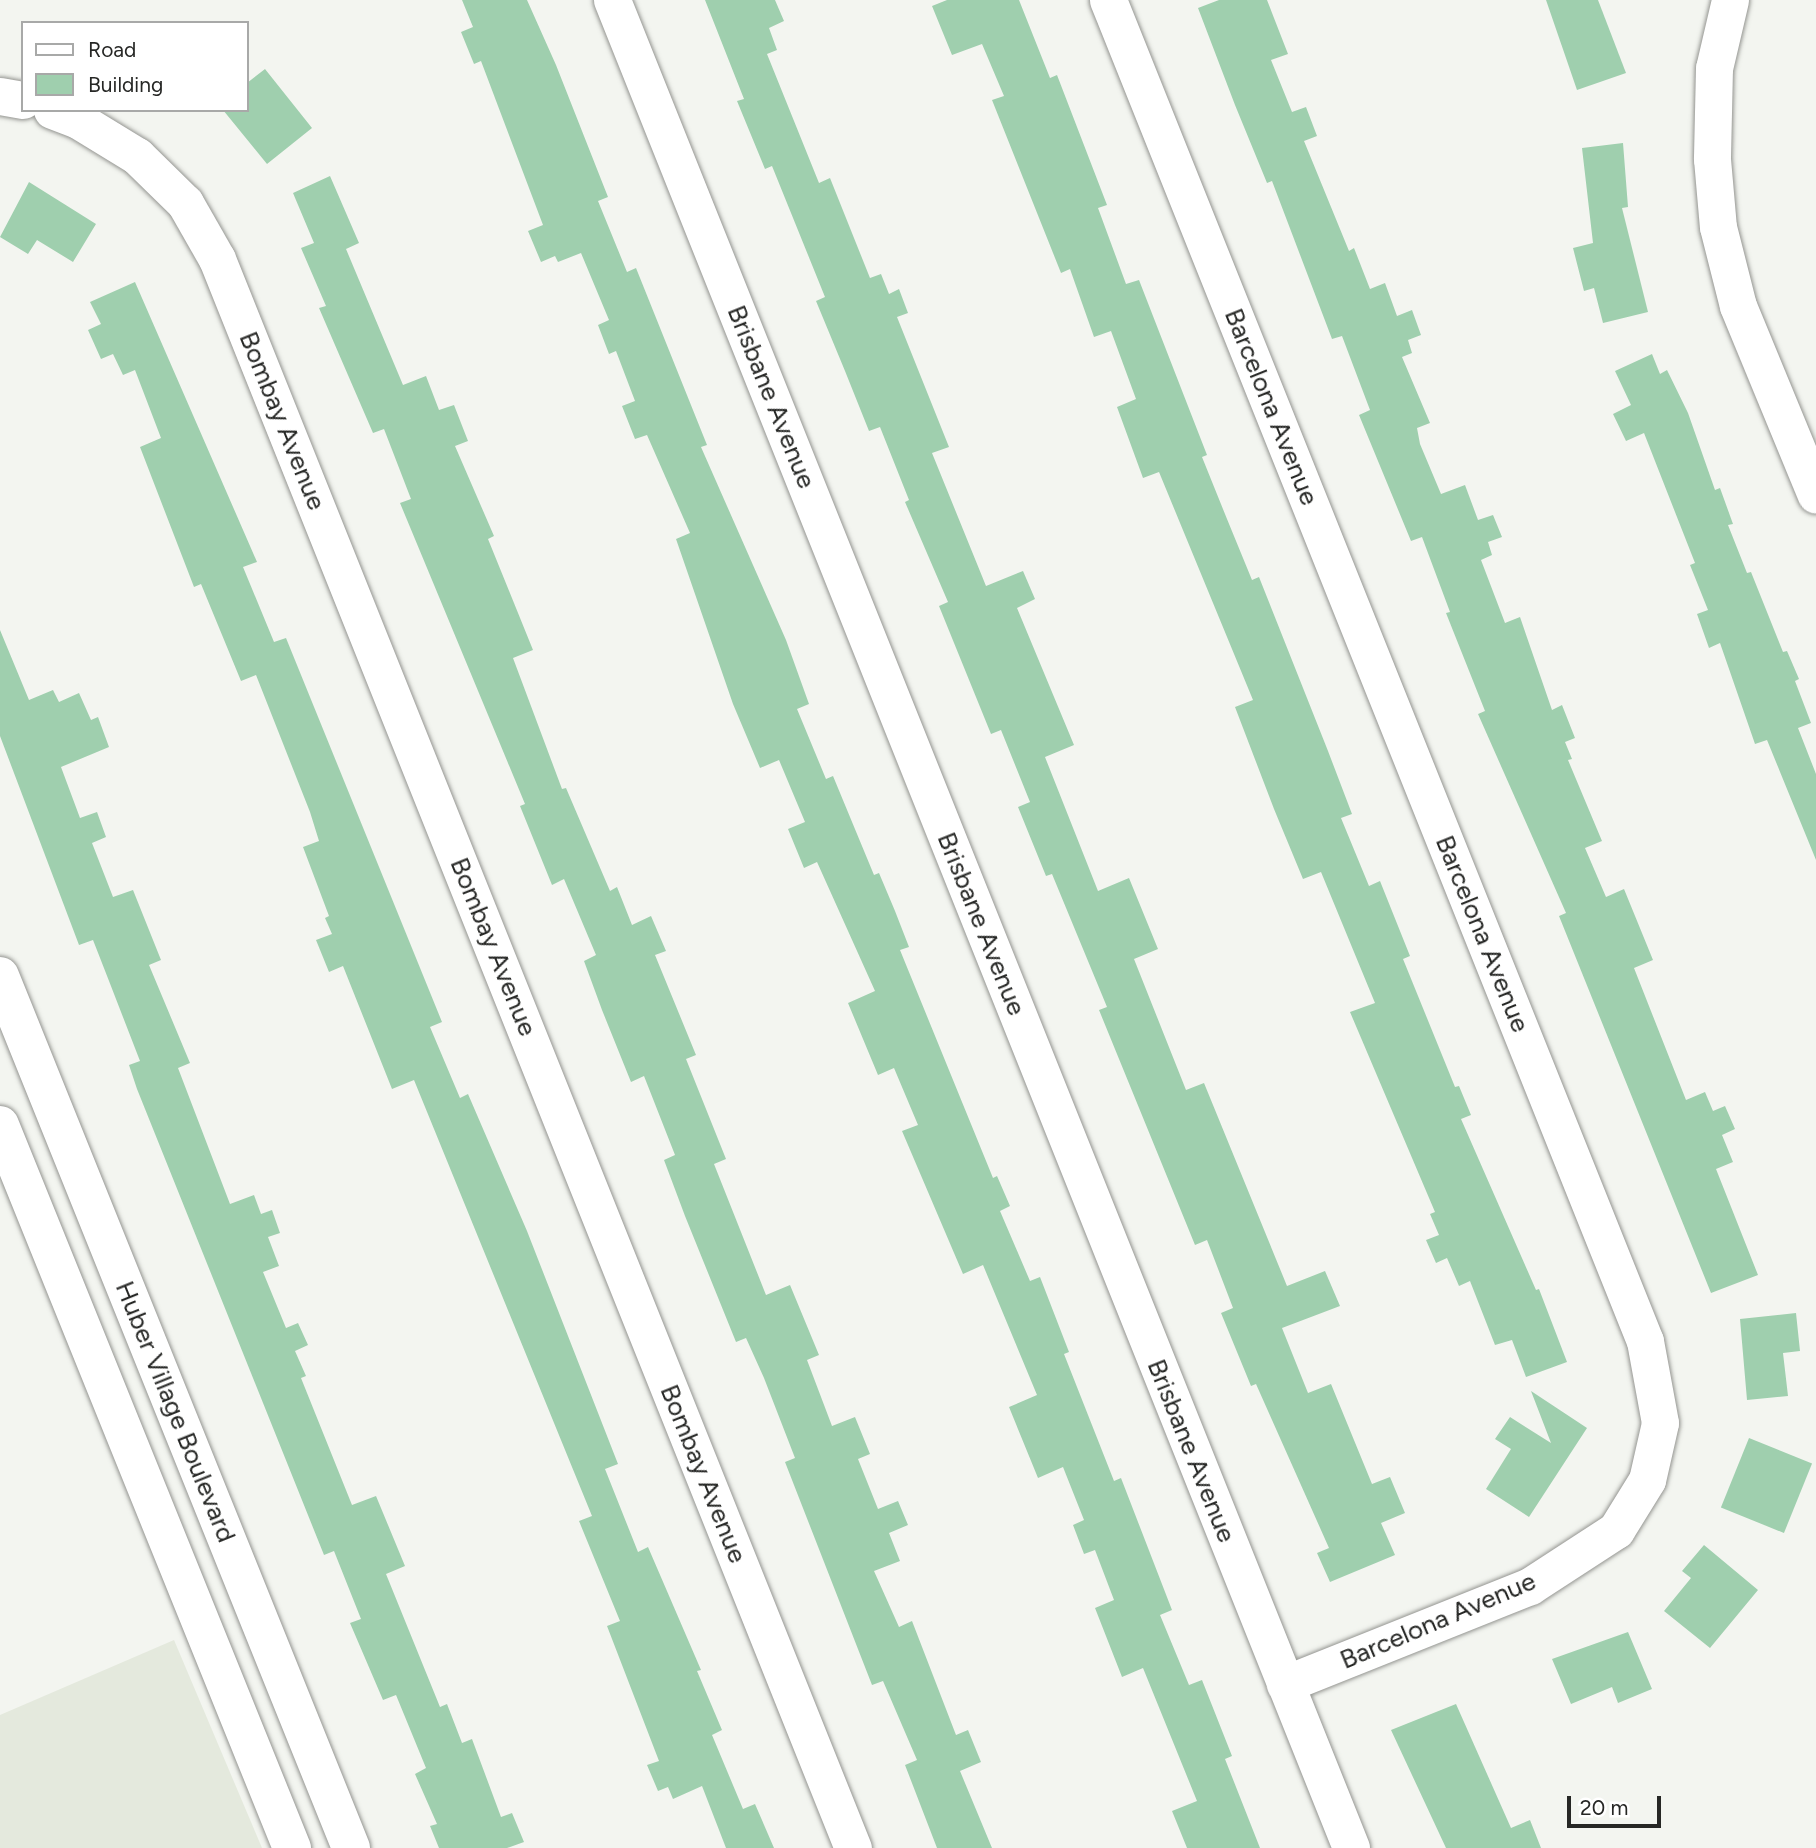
<!DOCTYPE html>
<style>
body{margin:0}
#map{position:relative;width:1816px;height:1848px;overflow:hidden;background:#f3f5f0;font-family:Figtree,sans-serif}
div>[style]{position:absolute}
[style*='--x']{left:calc(var(--x)*1px);top:calc(var(--y)*1px);width:calc(var(--w)*1px);rotate:calc(var(--a)*1deg)}
.built>*{inset:0;background:#e4e9dd}
.building>*{inset:0;background:#9fcfae;transform-origin:0 0}
.roads{filter:drop-shadow(0 0 2px #949591) drop-shadow(0 0 2px #949591)}
.street>*{height:37px;margin:-18.5px;padding:0 18.5px;transform-origin:18.5px;border-radius:18.5px;background:#fff}
.secondary>*{height:38px;margin:-19px;padding:0 19px;transform-origin:19px;border-radius:19px;background:#fff}
span{translate:-50% -50%;white-space:nowrap;text-align:center;line-height:1.15;-webkit-text-stroke:5px #fff;paint-order:stroke}
.street-label{font-size:26px;color:#262725}
.legend{position:absolute;left:21px;top:21px;width:228px;height:91px;box-sizing:border-box;background:#fff;border:2px solid #a8a9a8;margin:0;padding:9px 12px;list-style:none;font-size:21px;color:#262725}
.legend li{display:flex;align-items:center;gap:14px;height:35px}
.legend b{width:35px;border:2px solid #a8a9a8}
.scale{position:absolute;left:1567px;top:1796px;width:94px;height:32px;box-sizing:border-box;border:4px solid #262725;border-top:0;padding-left:9px;font-size:21px;line-height:24px;white-space:nowrap;color:#262725;-webkit-text-stroke:5px #fff;paint-order:stroke}
</style>
<div id="map">
<div class="built">
<div style="clip-path:polygon(174px 1640px,262px 1848px,0 1848px,0 1715px)"></div>
</div>
<div class="building">
<div style="clip-path:polygon(462px 0,527px 0,556px 65px,608px 197px,598px 201px,627px 272px,636px 268px,707px 445px,701px 447px,786px 640px,809px 704px,797px 709px,826px 779px,833px 776px,874px 875px,879px 873px,895px 911px,909px 947px,900px 950px,993px 1178px,997px 1176px,1010px 1206px,1000px 1211px,1030px 1281px,1040px 1277px,1069px 1352px,1064px 1354px,1114px 1481px,1121px 1478px,1172px 1610px,1160px 1615px,1189px 1685px,1202px 1680px,1232px 1756px,1225px 1759px,1260px 1848px,1187px 1848px,1172px 1811px,1197px 1801px,1143px 1668px,1122px 1677px,1095px 1608px,1114px 1600px,1095px 1550px,1084px 1554px,1073px 1525px,1084px 1520px,1063px 1467px,1038px 1478px,1009px 1407px,1037px 1395px,983px 1265px,963px 1274px,902px 1131px,918px 1125px,894px 1068px,878px 1075px,848px 1003px,875px 991px,817px 862px,804px 868px,788px 829px,805px 822px,779px 760px,760px 768px,733px 704px,676px 539px,690px 533px,647px 435px,635px 439px,622px 406px,635px 401px,616px 351px,609px 354px,598px 325px,609px 320px,581px 253px,558px 262px,555px 256px,541px 262px,528px 231px,543px 225px,481px 61px,474px 64px,461px 32px,473px 27px)"></div>
<div style="clip-path:polygon(705px 0,775px 0,784px 21px,769px 28px,777px 50px,767px 54px,819px 183px,830px 178px,870px 278px,881px 274px,889px 294px,899px 289px,908px 313px,897px 317px,949px 447px,932px 453px,986px 586px,1023px 571px,1035px 599px,1017px 608px,1074px 745px,1045px 757px,1098px 891px,1129px 878px,1158px 949px,1134px 959px,1186px 1090px,1204px 1083px,1287px 1286px,1325px 1271px,1340px 1306px,1282px 1328px,1308px 1393px,1331px 1384px,1372px 1484px,1390px 1477px,1405px 1513px,1381px 1523px,1395px 1555px,1330px 1582px,1317px 1553px,1329px 1548px,1256px 1384px,1251px 1386px,1221px 1313px,1233px 1308px,1207px 1240px,1195px 1245px,1099px 1010px,1107px 1007px,1052px 874px,1046px 876px,1018px 807px,1030px 802px,1001px 730px,991px 734px,939px 606px,948px 602px,905px 502px,909px 500px,880px 427px,869px 431px,845px 371px,816px 301px,825px 297px,772px 166px,765px 169px,737px 101px,744px 99px)"></div>
<div style="clip-path:polygon(947px 0,1019px 0,1050px 78px,1057px 75px,1107px 205px,1098px 208px,1126px 284px,1139px 280px,1207px 455px,1202px 457px,1227px 519px,1252px 580px,1259px 577px,1328px 751px,1352px 814px,1341px 818px,1369px 886px,1380px 881px,1410px 956px,1403px 959px,1455px 1087px,1459px 1086px,1471px 1115px,1461px 1119px,1536px 1290px,1539px 1289px,1567px 1362px,1526px 1377px,1512px 1340px,1495px 1345px,1470px 1281px,1459px 1286px,1447px 1258px,1436px 1263px,1426px 1240px,1439px 1235px,1430px 1214px,1435px 1212px,1350px 1012px,1375px 1003px,1321px 872px,1303px 879px,1274px 809px,1235px 707px,1253px 700px,1159px 472px,1143px 478px,1117px 407px,1136px 399px,1111px 331px,1094px 337px,1070px 269px,1061px 273px,992px 100px,1004px 96px,982px 44px,952px 55px,932px 6px)"></div>
<div style="clip-path:polygon(1219px 0,1267px 0,1288px 54px,1271px 60px,1292px 112px,1306px 107px,1317px 136px,1304px 141px,1349px 251px,1354px 248px,1370px 289px,1385px 283px,1397px 316px,1412px 310px,1421px 335px,1408px 340px,1412px 353px,1402px 357px,1430px 423px,1417px 428px,1420px 444px,1441px 494px,1465px 485px,1478px 520px,1493px 515px,1502px 537px,1488px 542px,1492px 555px,1481px 560px,1505px 623px,1520px 617px,1552px 710px,1562px 705px,1575px 738px,1565px 742px,1572px 759px,1568px 760px,1602px 841px,1585px 848px,1606px 897px,1624px 889px,1653px 960px,1634px 968px,1686px 1100px,1705px 1092px,1713px 1111px,1725px 1106px,1735px 1129px,1722px 1135px,1733px 1162px,1716px 1169px,1758px 1275px,1711px 1293px,1559px 916px,1566px 913px,1478px 714px,1485px 711px,1446px 613px,1450px 612px,1422px 537px,1411px 541px,1359px 415px,1370px 410px,1342px 336px,1332px 339px,1272px 181px,1267px 183px,1235px 105px,1198px 8px)"></div>
<div style="clip-path:polygon(1546px 0,1598px 0,1626px 73px,1577px 90px)"></div>
<div style="clip-path:polygon(265px 69px,312px 128px,267px 164px,223px 110px,247px 110px,247px 83px)"></div>
<div style="clip-path:polygon(1623px 143px,1628px 207px,1622px 208px,1648px 312px,1603px 323px,1594px 288px,1584px 291px,1573px 248px,1593px 243px,1582px 148px)"></div>
<div style="clip-path:polygon(330px 176px,359px 243px,346px 249px,403px 385px,426px 376px,439px 410px,454px 405px,468px 441px,455px 446px,494px 536px,488px 539px,533px 650px,513px 658px,562px 789px,566px 788px,610px 891px,617px 887px,632px 925px,651px 916px,666px 951px,655px 955px,696px 1055px,686px 1059px,726px 1159px,714px 1164px,766px 1295px,790px 1285px,819px 1355px,807px 1360px,832px 1426px,855px 1417px,870px 1454px,858px 1459px,878px 1509px,898px 1501px,908px 1525px,889px 1533px,900px 1561px,874px 1571px,899px 1627px,912px 1621px,956px 1735px,968px 1730px,981px 1762px,960px 1771px,992px 1848px,937px 1848px,905px 1765px,917px 1760px,883px 1681px,872px 1685px,785px 1462px,795px 1458px,764px 1378px,746px 1338px,736px 1342px,685px 1216px,664px 1160px,675px 1155px,644px 1076px,631px 1082px,602px 1010px,584px 961px,596px 955px,564px 879px,552px 885px,520px 806px,525px 804px,400px 503px,411px 499px,384px 429px,373px 433px,319px 308px,326px 306px,301px 248px,314px 243px,293px 193px)"></div>
<div style="clip-path:polygon(29px 182px,96px 224px,73px 262px,37px 240px,28px 254px,0 237px)"></div>
<div style="clip-path:polygon(135px 282px,257px 562px,243px 567px,274px 642px,286px 638px,442px 1022px,430px 1027px,460px 1098px,468px 1094px,527px 1231px,618px 1464px,605px 1469px,638px 1552px,648px 1547px,701px 1670px,697px 1671px,722px 1730px,712px 1735px,743px 1809px,755px 1804px,774px 1848px,726px 1848px,702px 1786px,673px 1799px,668px 1787px,658px 1791px,647px 1765px,659px 1761px,607px 1626px,620px 1621px,579px 1521px,592px 1516px,414px 1080px,392px 1089px,343px 966px,329px 972px,316px 940px,332px 934px,325px 918px,329px 916px,303px 847px,319px 841px,310px 812px,256px 675px,241px 681px,201px 584px,194px 587px,140px 447px,161px 438px,135px 370px,123px 375px,113px 354px,101px 359px,88px 330px,101px 324px,90px 302px)"></div>
<div style="clip-path:polygon(1652px 354px,1660px 374px,1667px 370px,1688px 413px,1715px 490px,1720px 488px,1733px 524px,1728px 525px,1747px 573px,1751px 572px,1783px 652px,1787px 651px,1799px 679px,1795px 681px,1811px 723px,1798px 728px,1816px 774px,1816px 860px,1767px 740px,1755px 744px,1720px 643px,1709px 648px,1697px 614px,1708px 610px,1690px 565px,1695px 563px,1644px 433px,1626px 441px,1613px 414px,1631px 405px,1615px 371px)"></div>
<div style="clip-path:polygon(0 630px,29px 700px,53px 690px,59px 702px,79px 693px,91px 720px,98px 717px,109px 747px,61px 767px,80px 818px,97px 812px,106px 837px,92px 843px,113px 897px,133px 890px,161px 960px,149px 965px,190px 1063px,178px 1068px,230px 1204px,254px 1195px,261px 1214px,272px 1210px,280px 1233px,268px 1237px,279px 1266px,263px 1272px,286px 1328px,298px 1323px,308px 1345px,295px 1351px,306px 1376px,301px 1378px,352px 1505px,376px 1496px,405px 1566px,386px 1574px,440px 1707px,447px 1704px,462px 1743px,472px 1739px,501px 1817px,512px 1813px,524px 1842px,507px 1848px,439px 1848px,430px 1826px,437px 1824px,415px 1774px,426px 1768px,396px 1695px,383px 1700px,350px 1623px,361px 1619px,334px 1551px,324px 1555px,137px 1089px,129px 1065px,140px 1061px,109px 981px,93px 940px,79px 945px,0 736px)"></div>
<div style="clip-path:polygon(1796px 1313px,1800px 1351px,1783px 1353px,1788px 1396px,1747px 1400px,1740px 1319px)"></div>
<div style="clip-path:polygon(1531px 1391px,1587px 1428px,1529px 1517px,1486px 1489px,1511px 1449px,1495px 1439px,1510px 1417px,1551px 1443px)"></div>
<div style="left:1749px;top:1438px;width:68px;height:75px;rotate:22deg"></div>
<div style="clip-path:polygon(1704px 1545px,1758px 1590px,1710px 1648px,1664px 1611px,1691px 1578px,1682px 1571px)"></div>
<div style="clip-path:polygon(1628px 1632px,1652px 1689px,1618px 1703px,1612px 1687px,1571px 1704px,1552px 1659px)"></div>
<div style="clip-path:polygon(1456px 1704px,1511px 1828px,1530px 1820px,1541px 1848px,1446px 1848px,1391px 1730px)"></div>
</div>
<div class="roads">
<div class="street">
<div style="--x:612;--y:0;--w:1990;--a:68.2"></div>
<div style="--x:1108;--y:0;--w:1445;--a:68.18"></div>
<div style="--x:1645;--y:1341;--w:83;--a:79.6"></div>
<div style="--x:1660;--y:1423;--w:58;--a:102.8"></div>
<div style="--x:1647;--y:1480;--w:59;--a:121.8"></div>
<div style="--x:1616;--y:1530;--w:103;--a:146.9"></div>
<div style="--x:1530;--y:1586;--w:264;--a:158.2"></div>
<div style="--x:1730;--y:0;--w:70;--a:103.2"></div>
<div style="--x:1714;--y:68;--w:91;--a:91.3"></div>
<div style="--x:1712;--y:159;--w:68;--a:85"></div>
<div style="--x:1718;--y:227;--w:81;--a:75.8"></div>
<div style="--x:1738;--y:306;--w:204;--a:67.6"></div>
<div style="--x:0;--y:96;--w:23;--a:10"></div>
<div style="--x:52;--y:110;--w:28;--a:21"></div>
<div style="--x:78;--y:120;--w:69;--a:31.4"></div>
<div style="--x:137;--y:156;--w:67;--a:44.4"></div>
<div style="--x:185;--y:203;--w:64;--a:60.3"></div>
<div style="--x:217;--y:259;--w:1712;--a:68.19"></div>
</div>
<div class="secondary">
<div style="--x:0;--y:976;--w:940;--a:68.07"></div>
<div style="--x:0;--y:1125;--w:780;--a:68.01"></div>
</div>
</div>
<div class="street-label">
<span style="left:771px;top:397px;rotate:68deg">Brisbane Avenue</span>
<span style="left:1271px;top:407px;rotate:68deg">Barcelona Avenue</span>
<span style="left:282px;top:421px;rotate:68deg">Bombay Avenue</span>
<span style="left:981px;top:924px;rotate:68deg">Brisbane Avenue</span>
<span style="left:1482px;top:934px;rotate:68deg">Barcelona Avenue</span>
<span style="left:493px;top:947px;rotate:68deg">Bombay Avenue</span>
<span style="left:175px;top:1412px;rotate:68deg">Huber Village Boulevard</span>
<span style="left:1191px;top:1451px;rotate:68deg">Brisbane Avenue</span>
<span style="left:703px;top:1474px;rotate:68deg">Bombay Avenue</span>
<span style="left:1438px;top:1621px;rotate:-23deg">Barcelona Avenue</span>
</div>
<ul class="legend">
<li><b style="height:9px;background:#fff"></b>Road</li>
<li><b style="height:19px;background:#9fcfae"></b>Building</li>
</ul>
<div class="scale">20 m</div>
</div>
